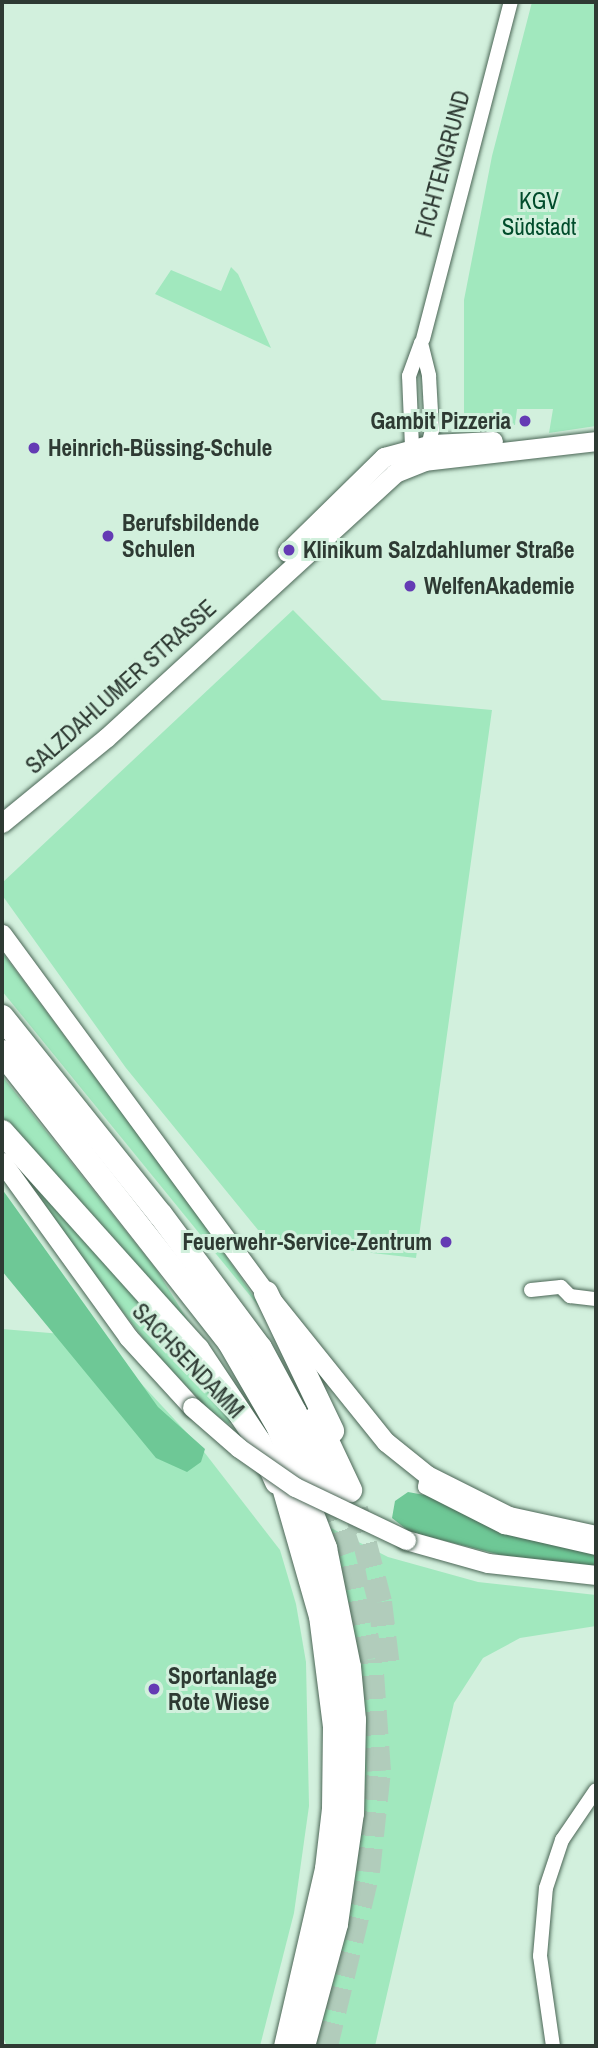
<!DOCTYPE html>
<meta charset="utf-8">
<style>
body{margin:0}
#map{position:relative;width:598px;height:2048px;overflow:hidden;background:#d2f0dd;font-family:"Archivo Narrow",sans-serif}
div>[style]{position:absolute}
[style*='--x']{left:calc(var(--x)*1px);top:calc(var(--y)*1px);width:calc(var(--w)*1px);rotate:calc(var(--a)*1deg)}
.green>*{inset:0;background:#a1e8be}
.forest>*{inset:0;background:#6ec896}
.highway-tunnel>*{height:24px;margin-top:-12px;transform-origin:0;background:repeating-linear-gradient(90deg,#b1ccbb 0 24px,transparent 0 36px)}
.roads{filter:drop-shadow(0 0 2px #4b6656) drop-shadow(0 0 2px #4b6656)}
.street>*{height:14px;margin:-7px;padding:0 7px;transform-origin:7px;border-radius:7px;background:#fff}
.secondary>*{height:19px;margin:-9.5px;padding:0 9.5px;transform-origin:9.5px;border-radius:9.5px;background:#fff}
.highway>*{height:24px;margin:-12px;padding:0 12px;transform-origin:12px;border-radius:12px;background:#fff}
.bridges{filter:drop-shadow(0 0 2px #4b6656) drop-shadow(0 0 2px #4b6656)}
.secondary-bridge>*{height:19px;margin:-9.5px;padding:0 9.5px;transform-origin:9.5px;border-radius:9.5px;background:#fff}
.dots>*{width:19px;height:19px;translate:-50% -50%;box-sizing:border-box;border:4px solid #d2f0dd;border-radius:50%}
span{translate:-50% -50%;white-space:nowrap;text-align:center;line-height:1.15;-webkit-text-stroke:6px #d2f0dd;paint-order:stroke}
.street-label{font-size:23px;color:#2e3a33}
.park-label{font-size:23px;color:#004b2b}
.poi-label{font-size:23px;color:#2e3a33;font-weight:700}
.right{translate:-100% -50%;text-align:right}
.left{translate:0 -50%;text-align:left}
.frame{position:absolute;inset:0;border:4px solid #2e3a33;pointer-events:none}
</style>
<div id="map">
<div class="green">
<div style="clip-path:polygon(532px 2px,596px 2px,596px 426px,549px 433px,553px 409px,517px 409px,515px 425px,464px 428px,464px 300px,492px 156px)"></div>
<div style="clip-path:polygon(231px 267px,238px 274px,271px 348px,155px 294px,171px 270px,221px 291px)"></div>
<div style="clip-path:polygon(293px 610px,382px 700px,492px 710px,416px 1258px,267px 1241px,126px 1068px,2px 895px,2px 883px)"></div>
<div style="clip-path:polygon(2px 952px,200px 1218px,269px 1319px,2px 991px)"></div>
<div style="clip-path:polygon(2px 1076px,156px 1269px,192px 1327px,2px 1120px)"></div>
<div style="clip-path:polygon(10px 1152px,194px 1360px,235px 1421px,228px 1424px,206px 1407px,150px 1347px,71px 1244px)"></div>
<div style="clip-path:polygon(2px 1329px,98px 1337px,201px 1448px,280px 1550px,296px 1604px,306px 1662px,309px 1806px,294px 1913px,260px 2046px,7px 2046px,2px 2035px)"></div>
<div style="clip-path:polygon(329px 1527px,388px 1557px,478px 1582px,596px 1595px,596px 1626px,520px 1638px,483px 1658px,454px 1703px,375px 2046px,314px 2046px,319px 2031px)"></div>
</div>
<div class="forest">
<div style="clip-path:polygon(2px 1189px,158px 1407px,205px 1449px,201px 1462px,187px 1472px,156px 1458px,2px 1271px)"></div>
<div style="clip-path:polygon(408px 1492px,430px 1496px,520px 1538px,596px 1552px,596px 1566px,517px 1559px,410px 1532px,392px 1518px,395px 1501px)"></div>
</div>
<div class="highway-tunnel">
<div style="--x:356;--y:1509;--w:96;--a:75.5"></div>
<div style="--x:380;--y:1602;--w:65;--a:83"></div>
<div style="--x:326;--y:2046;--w:179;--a:-76.4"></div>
<div style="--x:368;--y:1872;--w:102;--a:-83.8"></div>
<div style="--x:379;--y:1771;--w:112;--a:-94.1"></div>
<div style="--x:371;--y:1659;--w:108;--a:-101.2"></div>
<div style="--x:350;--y:1553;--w:61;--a:-109"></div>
</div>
<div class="roads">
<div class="street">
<div style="--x:423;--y:339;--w:348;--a:-75.4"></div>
<div style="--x:421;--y:343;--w:34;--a:76"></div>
<div style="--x:429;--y:376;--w:54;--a:86.8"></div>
<div style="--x:432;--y:430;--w:32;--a:104"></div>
<div style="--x:424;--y:461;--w:18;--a:-131"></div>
<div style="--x:412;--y:447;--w:71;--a:-92.4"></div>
<div style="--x:409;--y:376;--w:35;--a:-70"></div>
<div style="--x:531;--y:1290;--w:30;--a:-6"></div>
<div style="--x:561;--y:1287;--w:13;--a:45"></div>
<div style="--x:570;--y:1296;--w:26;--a:7"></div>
<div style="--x:427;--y:1475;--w:12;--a:99"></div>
<div style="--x:425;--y:1487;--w:89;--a:26.9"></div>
<div style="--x:504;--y:1527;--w:94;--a:12.9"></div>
<div style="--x:553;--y:2046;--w:91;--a:-98.2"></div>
<div style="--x:540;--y:1956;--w:68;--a:-85"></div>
<div style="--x:546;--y:1888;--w:51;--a:-71.6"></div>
<div style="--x:562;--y:1840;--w:60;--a:-55.8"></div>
</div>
<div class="secondary">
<div style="--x:287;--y:552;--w:136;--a:-44.4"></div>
<div style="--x:384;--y:457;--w:50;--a:-15.2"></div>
<div style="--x:432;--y:444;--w:61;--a:-2.8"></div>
<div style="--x:2;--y:823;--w:134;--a:-39.3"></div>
<div style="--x:106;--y:738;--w:392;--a:-42.5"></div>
<div style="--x:395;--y:473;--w:31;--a:-22"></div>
<div style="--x:424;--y:461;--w:173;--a:-6.6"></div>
<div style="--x:2;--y:934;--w:446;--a:53.7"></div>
<div style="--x:266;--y:1293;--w:191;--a:51.2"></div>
<div style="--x:386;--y:1442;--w:53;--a:38.8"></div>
<div style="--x:427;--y:1475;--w:92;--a:26.6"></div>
<div style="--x:509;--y:1516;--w:89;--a:12.3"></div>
<div style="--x:2;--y:1162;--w:216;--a:54.2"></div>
<div style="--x:128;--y:1337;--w:95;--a:47.6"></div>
<div style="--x:406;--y:1540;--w:85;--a:15.7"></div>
<div style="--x:488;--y:1563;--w:109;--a:6.3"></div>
</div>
<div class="highway">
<div style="--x:2;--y:1017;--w:253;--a:51.3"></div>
<div style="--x:160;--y:1214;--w:167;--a:53.3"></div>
<div style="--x:260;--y:1348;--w:74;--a:61.7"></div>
<div style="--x:295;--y:1413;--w:89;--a:66.9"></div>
<div style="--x:2;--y:1052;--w:370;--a:51.9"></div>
<div style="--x:230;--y:1343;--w:98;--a:60"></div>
<div style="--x:279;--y:1428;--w:129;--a:69"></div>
<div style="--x:325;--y:1548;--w:121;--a:78.6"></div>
<div style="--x:349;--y:1667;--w:53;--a:84.6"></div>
<div style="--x:354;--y:1720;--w:93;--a:91.2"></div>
<div style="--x:352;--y:1813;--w:112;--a:98.2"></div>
<div style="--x:336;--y:1924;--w:126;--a:105.1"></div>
<div style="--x:2;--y:1132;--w:292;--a:48.1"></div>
<div style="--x:197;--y:1349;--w:112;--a:56.3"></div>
<div style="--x:259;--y:1442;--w:44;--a:65.8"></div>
<div style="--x:266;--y:1293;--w:153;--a:64.4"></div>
<div style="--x:316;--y:1418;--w:80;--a:64.7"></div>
<div style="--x:277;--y:1463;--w:159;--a:74"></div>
<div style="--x:321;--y:1616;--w:112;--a:82.8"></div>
<div style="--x:335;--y:1727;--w:82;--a:90.7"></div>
<div style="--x:334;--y:1809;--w:60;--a:96.7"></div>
<div style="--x:327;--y:1869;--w:182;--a:103"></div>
</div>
</div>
<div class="bridges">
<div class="secondary-bridge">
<div style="--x:192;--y:1407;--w:62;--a:41.1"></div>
<div style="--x:239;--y:1448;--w:68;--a:34.9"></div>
<div style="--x:295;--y:1487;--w:123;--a:25.5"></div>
</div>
</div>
<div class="dots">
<div style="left:525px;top:421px;background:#643bb4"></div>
<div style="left:34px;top:448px;background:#643bb4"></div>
<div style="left:108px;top:536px;background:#643bb4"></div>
<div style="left:289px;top:550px;background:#643bb4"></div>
<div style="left:410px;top:586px;background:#643bb4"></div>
<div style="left:446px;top:1242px;background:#643bb4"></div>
<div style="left:154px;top:1689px;background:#643bb4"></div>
</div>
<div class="street-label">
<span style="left:443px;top:164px;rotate:-75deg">FICHTENGRUND</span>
<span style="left:121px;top:687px;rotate:-42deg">SALZDAHLUMER STRASSE</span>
<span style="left:188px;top:1361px;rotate:46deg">SACHSENDAMM</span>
</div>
<div class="park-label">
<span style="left:539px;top:214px">KGV<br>Südstadt</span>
</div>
<div class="poi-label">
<span class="right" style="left:511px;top:421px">Gambit Pizzeria</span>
<span class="left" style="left:48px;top:448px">Heinrich-Büssing-Schule</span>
<span class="left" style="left:122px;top:536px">Berufsbildende<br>Schulen</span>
<span class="left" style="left:303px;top:550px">Klinikum Salzdahlumer Straße</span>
<span class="left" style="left:424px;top:586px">WelfenAkademie</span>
<span class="right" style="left:432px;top:1242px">Feuerwehr-Service-Zentrum</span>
<span class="left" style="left:168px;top:1689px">Sportanlage<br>Rote Wiese</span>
</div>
<div class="frame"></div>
</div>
